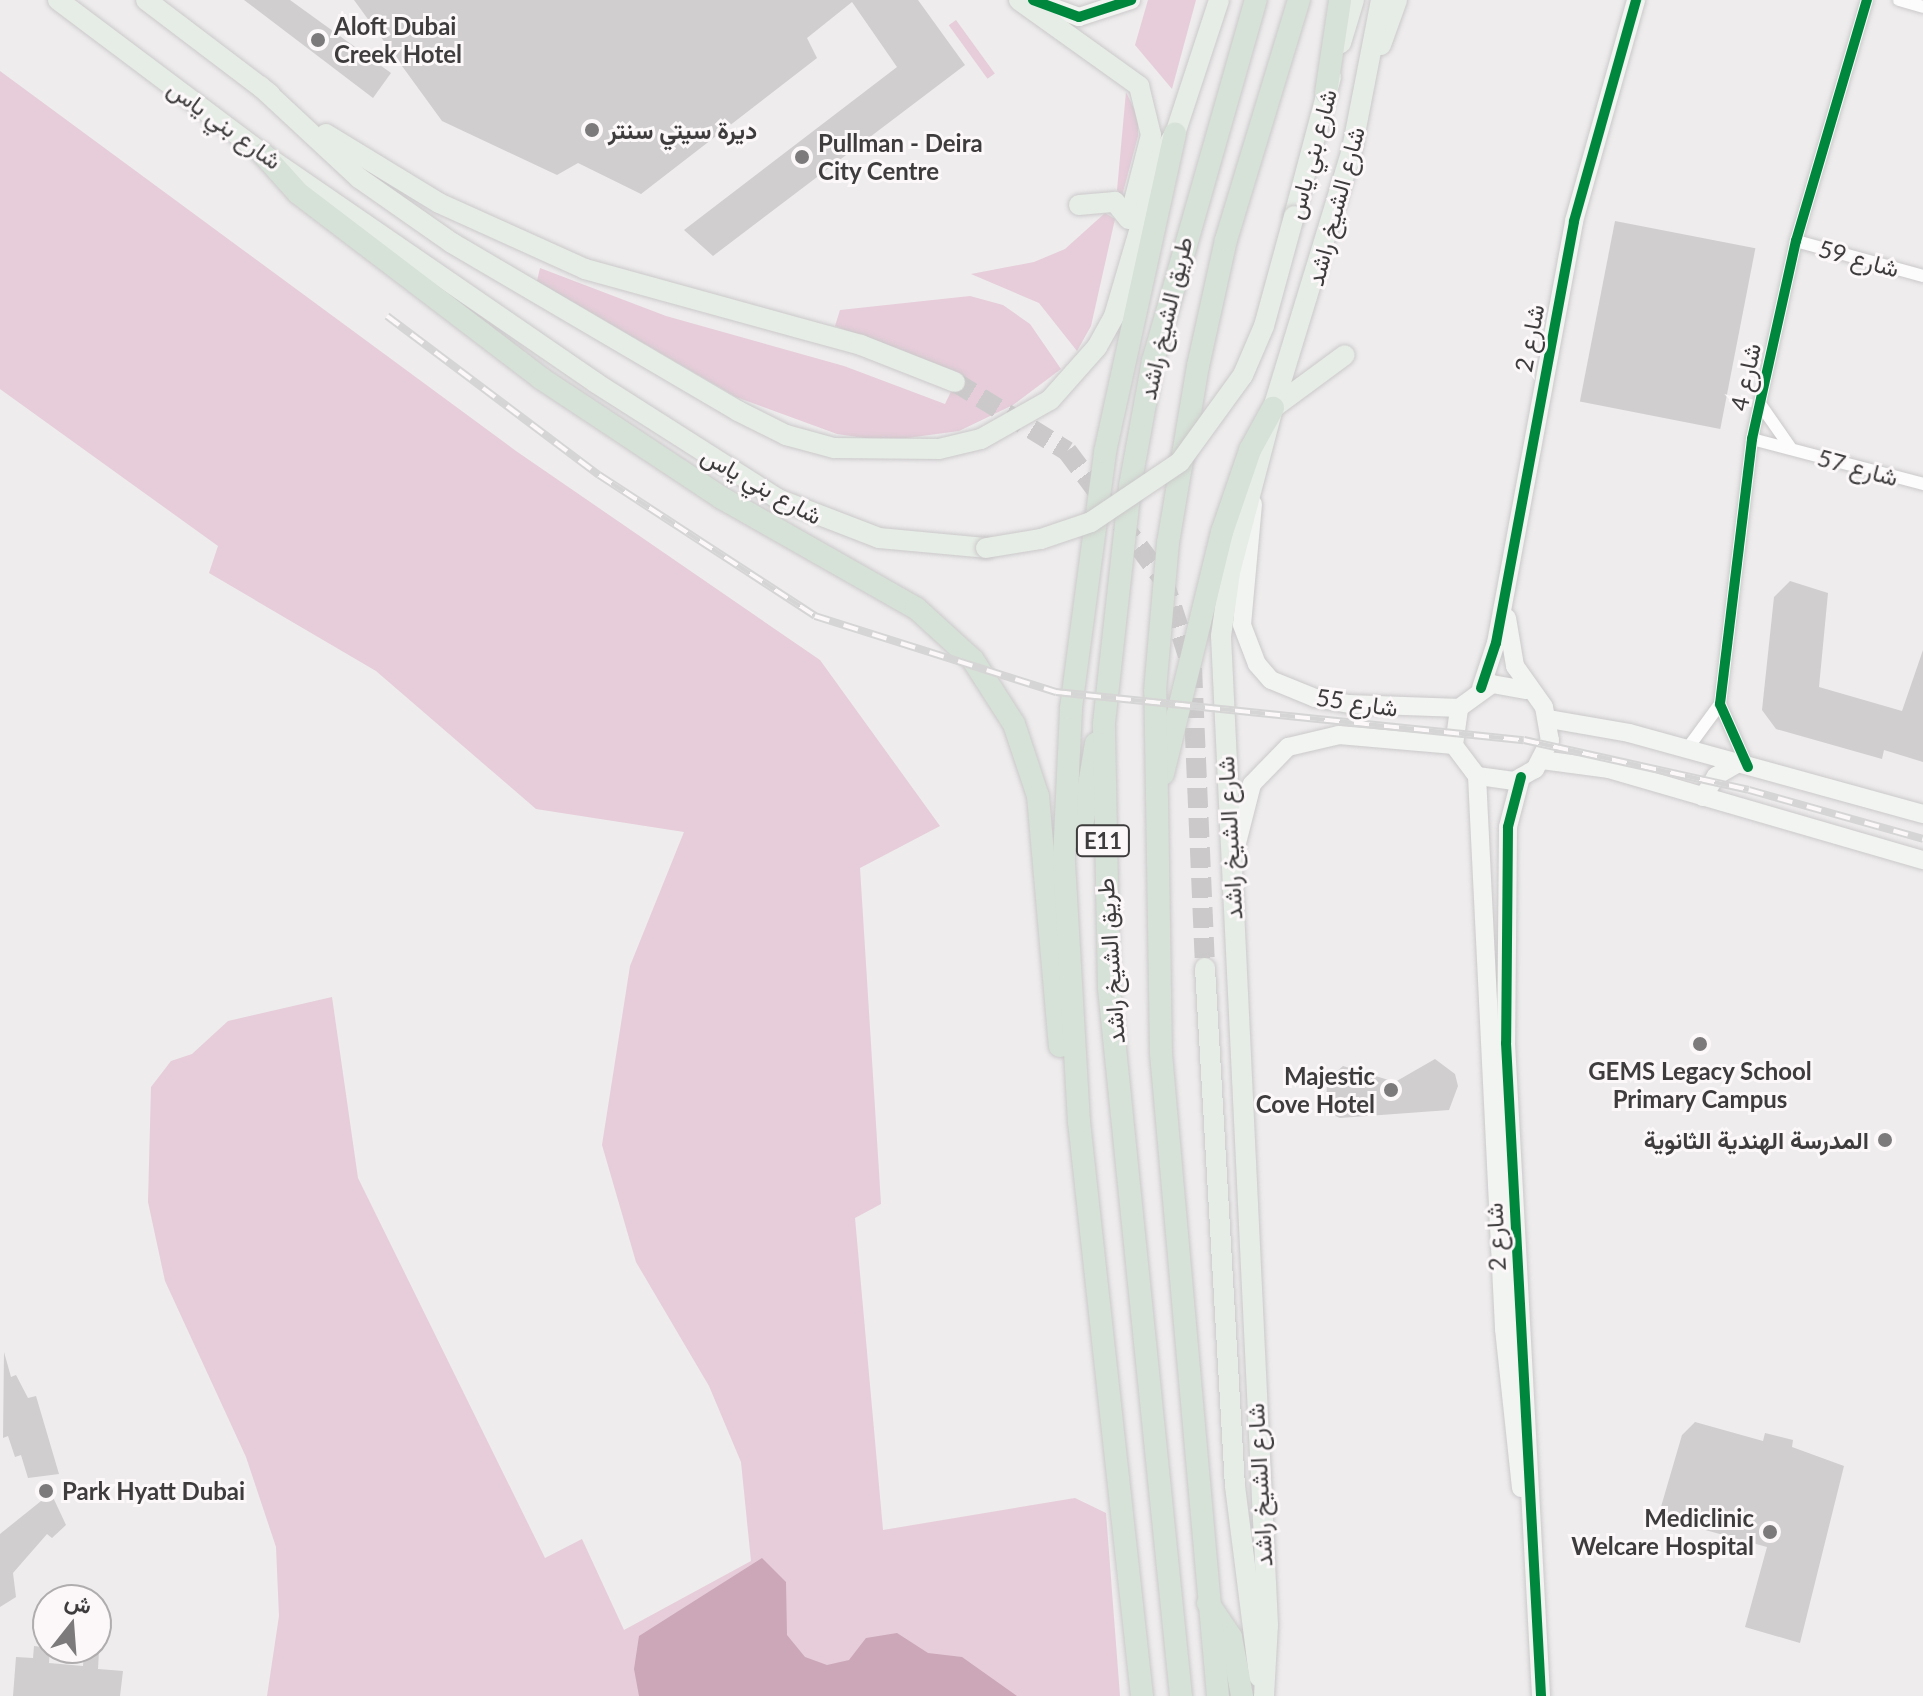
<!DOCTYPE html>
<meta charset="utf-8">
<style>
body{margin:0}
#map{position:relative;width:1923px;height:1696px;overflow:hidden;background:#eeeced;font-family:Lato,Vazirmatn,sans-serif}
div>[style]{position:absolute}
[style*='--x']{left:calc(var(--x)*1px);top:calc(var(--y)*1px);width:calc(var(--w)*1px);rotate:calc(var(--a)*1deg)}
.green>*{inset:0;background:#e6cdd9;transform-origin:0 0}
.water>*{inset:0;background:#cba7b8}
.building>*{inset:0;background:#d0cecf;transform-origin:0 0}
.primary-tunnel>*{height:20px;margin-top:-10px;transform-origin:0;background:repeating-linear-gradient(90deg,#cbc9ca 0 20px,transparent 0 30px)}
.roads{filter:drop-shadow(0 0 2px #cbc9ca) drop-shadow(0 0 2px #cbc9ca)}
.street>*{height:12px;margin:-6px;padding:0 6px;transform-origin:6px;border-radius:6px;background:#fcfcfc}
.secondary>*{height:18px;margin:-9px;padding:0 9px;transform-origin:9px;border-radius:9px;background:#f1f4f1}
.primary>*{height:20px;margin:-10px;padding:0 10px;transform-origin:10px;border-radius:10px;background:#e6ece6}
.highway>*{height:22px;margin:-11px;padding:0 11px;transform-origin:11px;border-radius:11px;background:#d6e1d7}
.rail>*{height:8px;margin-top:-4px;transform-origin:0;background:repeating-linear-gradient(90deg,#fcf8fa 0 15px,#d6d5d5 0 30px);box-sizing:border-box;border-block:2px solid #d6d5d5}
.bridges{filter:drop-shadow(0 0 2px #cbc9ca) drop-shadow(0 0 2px #cbc9ca)}
.primary-bridge>*{height:20px;margin:-10px;padding:0 10px;transform-origin:10px;border-radius:10px;background:#e6ece6}
.cycleway>*{height:10px;margin:-5px;padding:0 5px;transform-origin:5px;border-radius:5px;background:#00873e}
.dots>*{width:22px;height:22px;translate:-50% -50%;box-sizing:border-box;border:4px solid #fcf8fa;border-radius:50%}
span{translate:-50% -50%;white-space:nowrap;text-align:center;line-height:1.15;-webkit-text-stroke:6px #fcf8fa;paint-order:stroke}
.shield-label span{padding:2px 6px;background:#fcf8fa;border:2px solid;border-radius:6px;-webkit-text-stroke-width:0}
.shield-label{font-size:22px;color:#3e3c3d;font-weight:700}
.poi-label{font-size:24px;color:#3e3c3d;font-weight:700}
.left{translate:0 -50%;text-align:left}
.right{translate:-100% -50%;text-align:right}
.street-label{font-size:24px;color:#3e3c3d}
.north{position:absolute;left:32px;top:1584px;width:80px;height:80px;box-sizing:border-box;background:#fcf8fa;border:2px solid #b0adae;border-radius:50%;rotate:17deg;font-size:22px;font-weight:700;line-height:32px;text-align:center;color:#3e3c3d}
.north::after{content:'';display:block;margin:auto;width:28px;height:36px;background:#7c7a7b;clip-path:polygon(50% 0,100% 100%,50% 72%,0 100%)}
</style>
<div id="map">
<div class="green">
<div style="clip-path:polygon(1148px 0,1196px 0,1172px 89px,1135px 45px)"></div>
<div style="left:956px;top:20px;width:66px;height:9px;rotate:54deg"></div>
<div style="clip-path:polygon(0 71px,516px 451px,820px 660px,940px 826px,860px 868px,881px 1204px,855px 1218px,883px 1530px,1075px 1498px,1106px 1513px,1120px 1696px,267px 1696px,279px 1616px,276px 1547px,246px 1457px,165px 1281px,148px 1202px,151px 1087px,171px 1061px,192px 1054px,228px 1021px,332px 997px,358px 1178px,545px 1558px,582px 1539px,624px 1630px,751px 1561px,741px 1462px,709px 1386px,636px 1262px,602px 1145px,630px 966px,684px 832px,536px 809px,376px 671px,209px 573px,218px 546px,0 389px)"></div>
<div style="clip-path:polygon(1126px 92px,1138px 117px,1138px 136px,1122px 196px,1117px 190px)"></div>
<div style="clip-path:polygon(1105px 213px,1115px 219px,1091px 326px,1077px 351px,1039px 303px,971px 274px,1034px 262px,1065px 249px)"></div>
<div style="clip-path:polygon(540px 268px,666px 316px,844px 366px,945px 404px,959px 375px,835px 326px,840px 310px,970px 296px,1003px 305px,1030px 324px,1061px 369px,1013px 405px,959px 431px,885px 441px,837px 434px,736px 397px,537px 281px)"></div>
</div>
<div class="water">
<div style="clip-path:polygon(762px 1558px,786px 1582px,787px 1635px,805px 1657px,827px 1665px,849px 1660px,866px 1638px,897px 1633px,928px 1653px,962px 1657px,1017px 1696px,639px 1696px,634px 1669px,639px 1636px)"></div>
</div>
<div class="building">
<div style="clip-path:polygon(244px 0,290px 0,391px 73px,373px 98px)"></div>
<div style="clip-path:polygon(354px 0,918px 0,965px 65px,713px 256px,684px 230px,897px 67px,852px 2px,807px 38px,817px 58px,641px 194px,578px 163px,557px 175px,442px 121px)"></div>
<div style="left:1615px;top:221px;width:143px;height:184px;rotate:11deg"></div>
<div style="clip-path:polygon(1790px 581px,1828px 593px,1819px 687px,1902px 711px,1923px 650px,1923px 762px,1884px 750px,1882px 759px,1776px 729px,1762px 710px,1774px 597px)"></div>
<div style="clip-path:polygon(1435px 1059px,1455px 1074px,1458px 1086px,1449px 1110px,1340px 1118px,1326px 1112px,1327px 1080px,1343px 1066px,1395px 1082px)"></div>
<div style="clip-path:polygon(4px 1352px,11px 1377px,16px 1375px,28px 1398px,36px 1396px,59px 1474px,28px 1478px,21px 1455px,15px 1457px,8px 1436px,3px 1438px)"></div>
<div style="clip-path:polygon(1695px 1422px,1763px 1441px,1765px 1433px,1793px 1440px,1792px 1447px,1844px 1466px,1800px 1643px,1745px 1627px,1767px 1547px,1658px 1517px,1682px 1435px)"></div>
<div style="clip-path:polygon(51px 1493px,66px 1525px,52px 1538px,47px 1534px,13px 1573px,16px 1597px,0 1607px,0 1534px)"></div>
<div style="clip-path:polygon(34px 1646px,50px 1648px,49px 1663px,83px 1666px,84px 1650px,99px 1651px,98px 1669px,123px 1671px,120px 1696px,13px 1696px,16px 1657px,33px 1658px)"></div>
</div>
<div class="primary-tunnel">
<div style="--x:955;--y:382;--w:132;--a:31.6"></div>
<div style="--x:1067;--y:451;--w:160;--a:53.1"></div>
<div style="--x:1163;--y:579;--w:94;--a:72"></div>
<div style="--x:1192;--y:668;--w:300;--a:87.5"></div>
</div>
<div class="roads">
<div class="street">
<div style="--x:1899;--y:0;--w:25;--a:16"></div>
<div style="--x:1796;--y:241;--w:132;--a:15.4"></div>
<div style="--x:1760;--y:404;--w:52;--a:55.1"></div>
<div style="--x:1752;--y:439;--w:177;--a:14.7"></div>
<div style="--x:1687;--y:749;--w:56;--a:-53.7"></div>
<div style="--x:1747;--y:765;--w:67;--a:-113.9"></div>
<div style="--x:1720;--y:704;--w:267;--a:-83.1"></div>
<div style="--x:1752;--y:439;--w:203;--a:-77.5"></div>
<div style="--x:1796;--y:241;--w:251;--a:-73.6"></div>
</div>
<div class="secondary">
<div style="--x:1033;--y:0;--w:49;--a:20.3"></div>
<div style="--x:1079;--y:17;--w:55;--a:-18.1"></div>
<div style="--x:1253;--y:504;--w:121;--a:95.2"></div>
<div style="--x:1242;--y:625;--w:42;--a:69"></div>
<div style="--x:1257;--y:664;--w:21;--a:49"></div>
<div style="--x:1271;--y:680;--w:48;--a:22.2"></div>
<div style="--x:1315;--y:698;--w:36;--a:10"></div>
<div style="--x:1350;--y:704;--w:109;--a:2.1"></div>
<div style="--x:1507;--y:618;--w:49;--a:80.5"></div>
<div style="--x:1515;--y:666;--w:50;--a:54.7"></div>
<div style="--x:1544;--y:707;--w:34;--a:80"></div>
<div style="--x:1550;--y:740;--w:33;--a:117"></div>
<div style="--x:1535;--y:769;--w:24;--a:150"></div>
<div style="--x:1514;--y:781;--w:37;--a:-172"></div>
<div style="--x:1477;--y:776;--w:39;--a:-127"></div>
<div style="--x:1454;--y:745;--w:37;--a:-82"></div>
<div style="--x:1459;--y:708;--w:41;--a:-36"></div>
<div style="--x:1492;--y:684;--w:35;--a:10"></div>
<div style="--x:1481;--y:688;--w:47;--a:-71.6"></div>
<div style="--x:1496;--y:643;--w:429;--a:-79.5"></div>
<div style="--x:1574;--y:221;--w:230;--a:-74.3"></div>
<div style="--x:1549;--y:719;--w:81;--a:9.9"></div>
<div style="--x:1629;--y:733;--w:305;--a:15.4"></div>
<div style="--x:1542;--y:760;--w:68;--a:7.7"></div>
<div style="--x:1609;--y:769;--w:327;--a:16.2"></div>
<div style="--x:1477;--y:776;--w:554;--a:87.2"></div>
<div style="--x:1504;--y:1329;--w:160;--a:83.9"></div>
<div style="--x:1521;--y:777;--w:52;--a:104.6"></div>
<div style="--x:1508;--y:827;--w:216;--a:90.5"></div>
<div style="--x:1506;--y:1043;--w:654;--a:86.93"></div>
<div style="--x:1703;--y:797;--w:25;--a:-58"></div>
<div style="--x:1716;--y:776;--w:24;--a:-30"></div>
<div style="--x:1236;--y:847;--w:65;--a:-75.7"></div>
<div style="--x:1252;--y:784;--w:52;--a:-45.8"></div>
<div style="--x:1288;--y:747;--w:52;--a:-13.2"></div>
<div style="--x:1339;--y:735;--w:115;--a:5"></div>
</div>
<div class="primary">
<div style="--x:58;--y:0;--w:256;--a:36.9"></div>
<div style="--x:263;--y:154;--w:404;--a:34.5"></div>
<div style="--x:596;--y:383;--w:216;--a:32.5"></div>
<div style="--x:778;--y:499;--w:108;--a:21.1"></div>
<div style="--x:879;--y:538;--w:107;--a:5.3"></div>
<div style="--x:146;--y:0;--w:156;--a:37.2"></div>
<div style="--x:1019;--y:0;--w:148;--a:35.6"></div>
<div style="--x:1139;--y:86;--w:50;--a:76.2"></div>
<div style="--x:1151;--y:135;--w:68;--a:104.4"></div>
<div style="--x:1341;--y:43;--w:45;--a:-73.2"></div>
<div style="--x:1381;--y:45;--w:48;--a:-70.4"></div>
<div style="--x:260;--y:86;--w:135;--a:42.9"></div>
<div style="--x:359;--y:178;--w:113;--a:35"></div>
<div style="--x:452;--y:243;--w:332;--a:30.4"></div>
<div style="--x:738;--y:411;--w:54;--a:26.6"></div>
<div style="--x:786;--y:435;--w:50;--a:15.2"></div>
<div style="--x:834;--y:448;--w:105;--a:0.5"></div>
<div style="--x:939;--y:449;--w:43;--a:-13.4"></div>
<div style="--x:981;--y:439;--w:79;--a:-29.5"></div>
<div style="--x:1050;--y:400;--w:71;--a:-48.4"></div>
<div style="--x:1097;--y:347;--w:35;--a:-61"></div>
<div style="--x:1114;--y:316;--w:167;--a:-73.6"></div>
<div style="--x:1161;--y:156;--w:26;--a:-58"></div>
<div style="--x:1175;--y:134;--w:141;--a:-71.8"></div>
<div style="--x:326;--y:134;--w:132;--a:31.4"></div>
<div style="--x:439;--y:203;--w:160;--a:24.3"></div>
<div style="--x:585;--y:269;--w:286;--a:15.4"></div>
<div style="--x:861;--y:345;--w:101;--a:21.5"></div>
<div style="--x:1079;--y:205;--w:36;--a:-5"></div>
<div style="--x:1115;--y:202;--w:22;--a:51"></div>
<div style="--x:1294;--y:216;--w:144;--a:-75.1"></div>
<div style="--x:1273;--y:408;--w:89;--a:-36.4"></div>
<div style="--x:1205;--y:968;--w:519;--a:86.69"></div>
<div style="--x:1235;--y:1486;--w:192;--a:82.8"></div>
<div style="--x:1264;--y:1696;--w:71;--a:-86.8"></div>
<div style="--x:1268;--y:1625;--w:990;--a:-92.72"></div>
<div style="--x:1221;--y:636;--w:65;--a:-82"></div>
<div style="--x:1230;--y:572;--w:170;--a:-75.3"></div>
<div style="--x:1273;--y:408;--w:271;--a:-73"></div>
<div style="--x:1352;--y:149;--w:152;--a:-79"></div>
</div>
<div class="highway">
<div style="--x:1326;--y:93;--w:94;--a:-81.4"></div>
<div style="--x:263;--y:154;--w:52;--a:48.1"></div>
<div style="--x:298;--y:193;--w:307;--a:37.3"></div>
<div style="--x:542;--y:379;--w:216;--a:33.5"></div>
<div style="--x:722;--y:498;--w:223;--a:29.6"></div>
<div style="--x:916;--y:608;--w:77;--a:42.4"></div>
<div style="--x:973;--y:660;--w:76;--a:57.4"></div>
<div style="--x:1014;--y:724;--w:76;--a:71.6"></div>
<div style="--x:1038;--y:796;--w:251;--a:85"></div>
<div style="--x:1163;--y:774;--w:249;--a:-76.3"></div>
<div style="--x:1222;--y:532;--w:87;--a:-71.1"></div>
<div style="--x:1250;--y:450;--w:48;--a:-61.3"></div>
<div style="--x:1080;--y:838;--w:96;--a:-80.4"></div>
<div style="--x:1208;--y:1603;--w:41;--a:55.9"></div>
<div style="--x:1231;--y:1637;--w:60;--a:79.4"></div>
<div style="--x:1142;--y:1696;--w:577;--a:-96.26"></div>
<div style="--x:1079;--y:1122;--w:264;--a:-93.3"></div>
<div style="--x:1064;--y:858;--w:150;--a:-87.3"></div>
<div style="--x:1071;--y:708;--w:258;--a:-82.4"></div>
<div style="--x:1105;--y:452;--w:326;--a:-77.6"></div>
<div style="--x:1181;--y:1696;--w:711;--a:-95.81"></div>
<div style="--x:1109;--y:989;--w:266;--a:-91.1"></div>
<div style="--x:1104;--y:723;--w:238;--a:-83.7"></div>
<div style="--x:1130;--y:486;--w:127;--a:-79.6"></div>
<div style="--x:1153;--y:361;--w:375;--a:-74.1"></div>
<div style="--x:1218;--y:1696;--w:646;--a:-95.07"></div>
<div style="--x:1161;--y:1053;--w:362;--a:-90.9"></div>
<div style="--x:1155;--y:691;--w:149;--a:-85"></div>
<div style="--x:1168;--y:543;--w:180;--a:-80.4"></div>
<div style="--x:1198;--y:366;--w:129;--a:-77.5"></div>
<div style="--x:1226;--y:240;--w:251;--a:-73.1"></div>
</div>
</div>
<div class="rail">
<div style="--x:387;--y:316;--w:265;--a:36.9"></div>
<div style="--x:599;--y:475;--w:258;--a:33.1"></div>
<div style="--x:815;--y:616;--w:253;--a:17.5"></div>
<div style="--x:1056;--y:692;--w:470;--a:5.9"></div>
<div style="--x:1524;--y:740;--w:230;--a:12.5"></div>
<div style="--x:1749;--y:790;--w:181;--a:15.7"></div>
</div>
<div class="bridges">
<div class="primary-bridge">
<div style="--x:986;--y:548;--w:56;--a:-9.3"></div>
<div style="--x:1041;--y:539;--w:53;--a:-18.8"></div>
<div style="--x:1091;--y:522;--w:107;--a:-34"></div>
<div style="--x:1180;--y:462;--w:107;--a:-54.1"></div>
<div style="--x:1243;--y:375;--w:53;--a:-66.8"></div>
<div style="--x:1264;--y:326;--w:114;--a:-74.7"></div>
</div>
</div>
<div class="cycleway">
<div style="--x:1033;--y:0;--w:49;--a:20.3"></div>
<div style="--x:1079;--y:17;--w:55;--a:-18.1"></div>
<div style="--x:1481;--y:688;--w:47;--a:-71.6"></div>
<div style="--x:1496;--y:643;--w:429;--a:-79.5"></div>
<div style="--x:1574;--y:221;--w:230;--a:-74.3"></div>
<div style="--x:1748;--y:767;--w:69;--a:-114"></div>
<div style="--x:1720;--y:704;--w:267;--a:-83.1"></div>
<div style="--x:1752;--y:439;--w:203;--a:-77.5"></div>
<div style="--x:1796;--y:241;--w:251;--a:-73.6"></div>
<div style="--x:1521;--y:777;--w:52;--a:104.6"></div>
<div style="--x:1508;--y:827;--w:216;--a:90.5"></div>
<div style="--x:1506;--y:1043;--w:654;--a:86.93"></div>
</div>
<div class="dots">
<div style="left:318px;top:40px;background:#7c7a7b"></div>
<div style="left:592px;top:130px;background:#7c7a7b"></div>
<div style="left:802px;top:157px;background:#7c7a7b"></div>
<div style="left:1700px;top:1044px;background:#7c7a7b"></div>
<div style="left:1391px;top:1090px;background:#7c7a7b"></div>
<div style="left:1885px;top:1140px;background:#7c7a7b"></div>
<div style="left:46px;top:1491px;background:#7c7a7b"></div>
<div style="left:1770px;top:1532px;background:#7c7a7b"></div>
</div>
<div class="shield-label">
<span style="left:1103px;top:841px">E11</span>
</div>
<div class="poi-label">
<span class="left" style="left:334px;top:40px">Aloft Dubai<br>Creek Hotel</span>
<span class="left" style="left:608px;top:130px">ديرة سيتي سنتر</span>
<span class="left" style="left:818px;top:157px">Pullman - Deira<br>City Centre</span>
<span style="left:1700px;top:1085px">GEMS Legacy School<br>Primary Campus</span>
<span class="right" style="left:1375px;top:1090px">Majestic<br>Cove Hotel</span>
<span class="right" style="left:1869px;top:1140px">المدرسة الهندية الثانوية</span>
<span class="left" style="left:62px;top:1491px">Park Hyatt Dubai</span>
<span class="right" style="left:1754px;top:1532px">Mediclinic<br>Welcare Hospital</span>
</div>
<div class="street-label">
<span style="left:225px;top:124px;rotate:36deg">شارع بني ياس</span>
<span style="left:1311px;top:154px;rotate:-75deg">شارع بني ياس</span>
<span style="left:1335px;top:206px;rotate:-75deg">شارع الشيخ راشد</span>
<span style="left:1859px;top:258px;rotate:15deg">شارع 59</span>
<span style="left:1165px;top:318px;rotate:-77deg">طريق الشيخ راشد</span>
<span style="left:1529px;top:338px;rotate:-79deg">شارع 2</span>
<span style="left:1745px;top:377px;rotate:-78deg">شارع 4</span>
<span style="left:1858px;top:467px;rotate:15deg">شارع 57</span>
<span style="left:762px;top:485px;rotate:29deg">شارع بني ياس</span>
<span style="left:1357px;top:702px;rotate:8deg">شارع 55</span>
<span style="left:1229px;top:838px;rotate:-93deg">شارع الشيخ راشد</span>
<span style="left:1110px;top:961px;rotate:-94deg">طريق الشيخ راشد</span>
<span style="left:1495px;top:1237px;rotate:-93deg">شارع 2</span>
<span style="left:1259px;top:1485px;rotate:-93deg">شارع الشيخ راشد</span>
</div>
<div class="north">ش</div>
</div>
